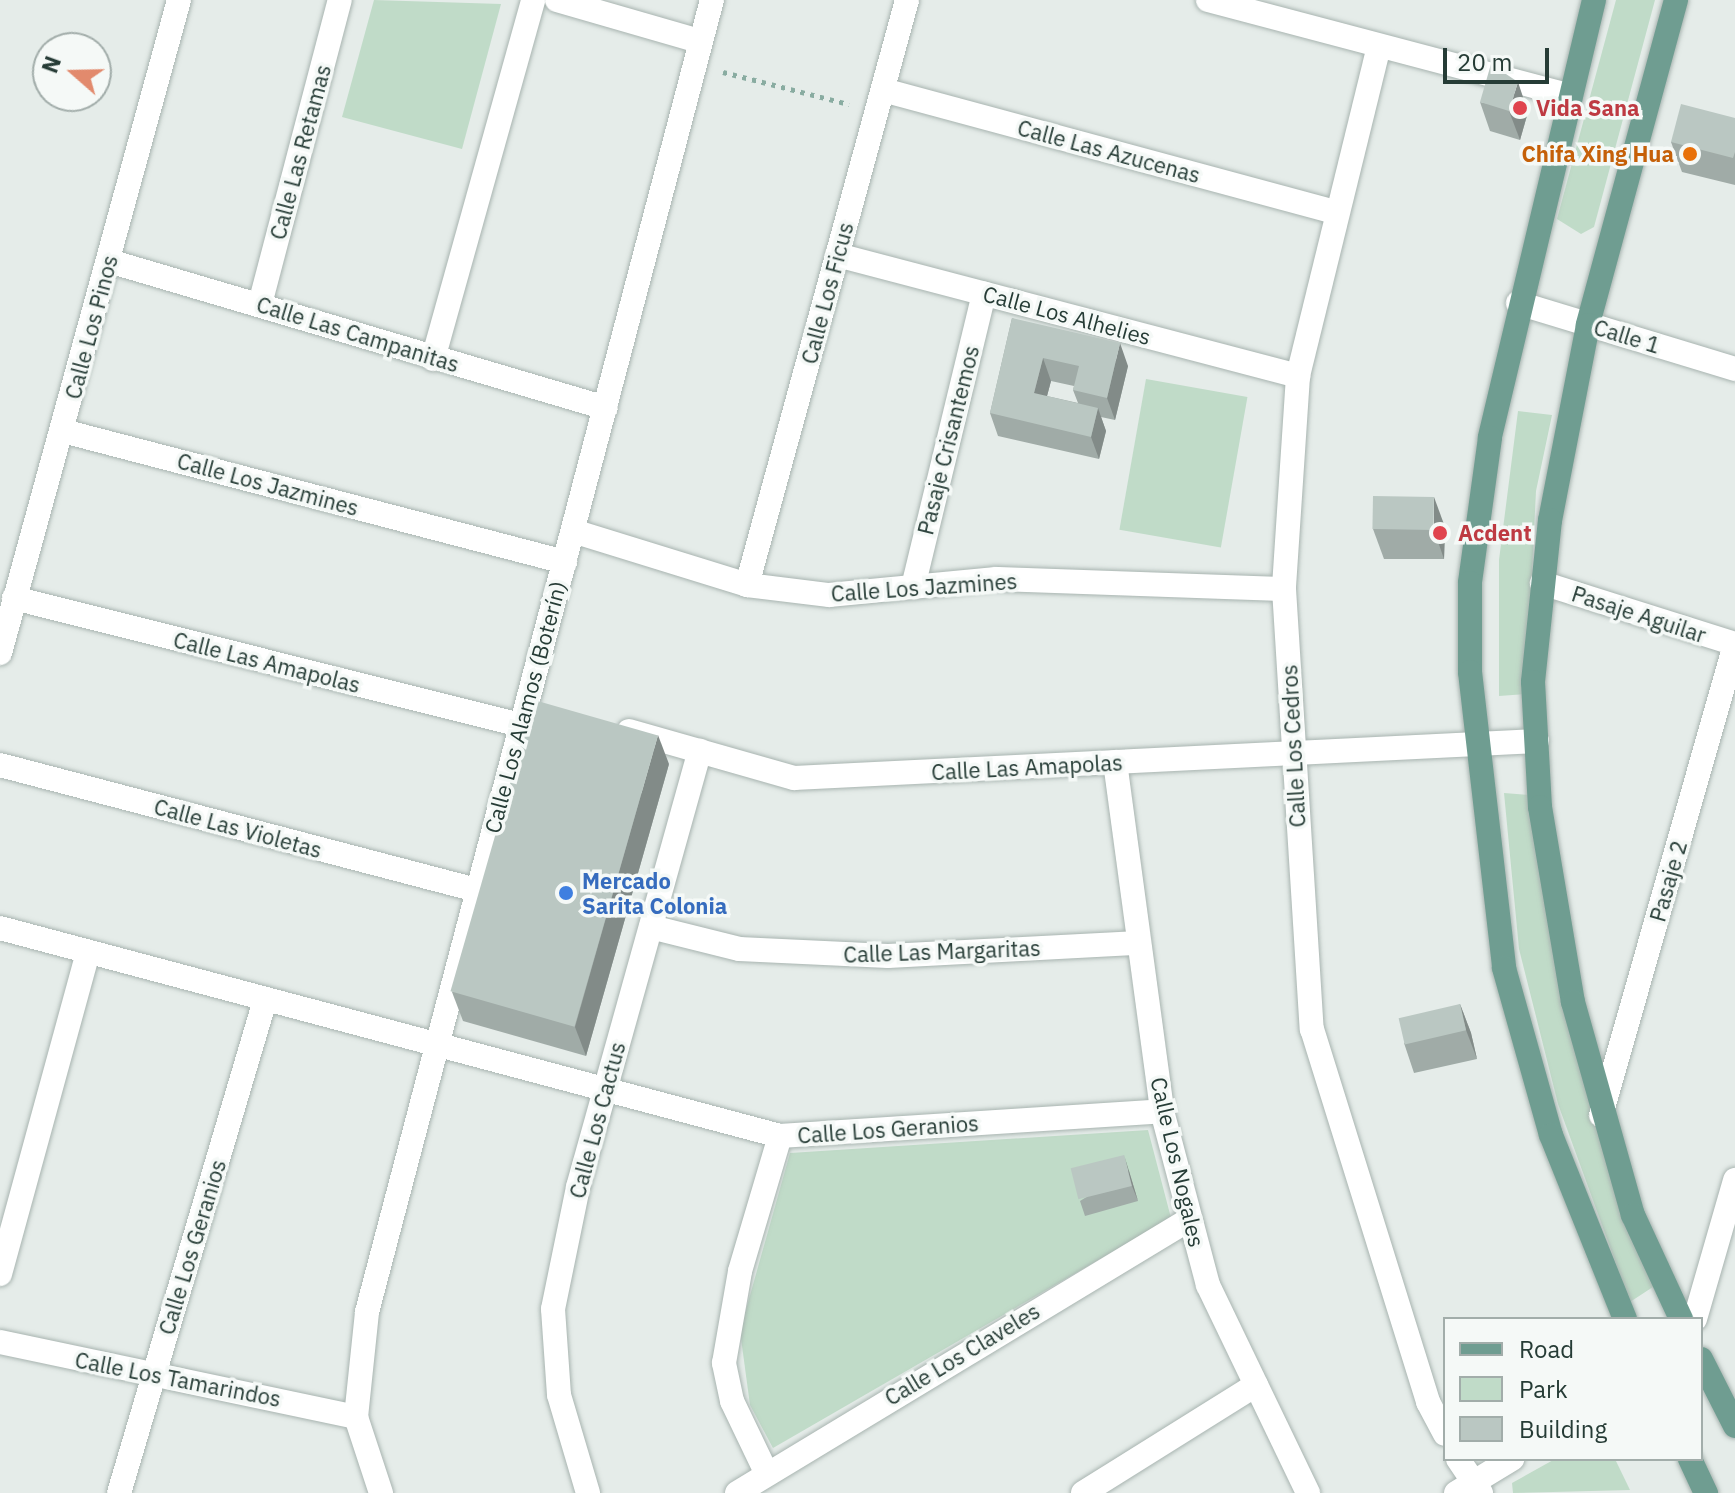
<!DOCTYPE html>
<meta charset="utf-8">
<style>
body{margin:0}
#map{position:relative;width:1735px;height:1493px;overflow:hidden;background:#e5ece9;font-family:"IBM Plex Sans",sans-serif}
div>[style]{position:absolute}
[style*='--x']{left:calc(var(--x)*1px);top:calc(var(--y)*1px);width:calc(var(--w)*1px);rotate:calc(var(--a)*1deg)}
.green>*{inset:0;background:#c0dbc8;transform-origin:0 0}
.path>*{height:5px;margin-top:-2.5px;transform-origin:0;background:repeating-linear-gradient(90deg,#89aca1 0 4px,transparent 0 10px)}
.roads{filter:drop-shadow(0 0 2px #a8b4b0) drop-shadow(0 0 2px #a8b4b0)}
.minor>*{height:24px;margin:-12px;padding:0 12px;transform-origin:12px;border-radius:12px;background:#fff}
.major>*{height:24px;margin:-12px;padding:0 12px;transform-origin:12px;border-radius:12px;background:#6f9d91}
.wall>*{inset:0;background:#a0aba7}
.shaded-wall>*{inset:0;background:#828b88}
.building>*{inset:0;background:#bac7c2;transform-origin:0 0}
.dots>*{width:22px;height:22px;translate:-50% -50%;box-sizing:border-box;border:4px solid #f5f9f7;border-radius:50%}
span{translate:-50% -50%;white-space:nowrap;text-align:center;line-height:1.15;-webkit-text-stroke:7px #f5f9f7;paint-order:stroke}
.health-label{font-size:22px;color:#be3a42;font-weight:700}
.left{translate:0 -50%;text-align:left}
.street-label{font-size:22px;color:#263c36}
.food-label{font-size:22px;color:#c56008;font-weight:700}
.right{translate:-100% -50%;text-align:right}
.shop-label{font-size:22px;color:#366cbe;font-weight:700}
.legend{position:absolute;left:1443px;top:1317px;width:260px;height:144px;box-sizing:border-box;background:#f5f9f7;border:2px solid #a2adaa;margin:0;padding:10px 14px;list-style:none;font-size:24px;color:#263c36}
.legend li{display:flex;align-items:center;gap:16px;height:40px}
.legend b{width:40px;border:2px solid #a2adaa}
.north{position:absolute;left:32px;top:32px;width:80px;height:80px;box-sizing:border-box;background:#f5f9f7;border:2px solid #a2adaa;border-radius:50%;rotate:290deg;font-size:22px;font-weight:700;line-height:32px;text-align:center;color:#263c36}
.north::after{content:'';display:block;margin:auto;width:28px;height:36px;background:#e28a6d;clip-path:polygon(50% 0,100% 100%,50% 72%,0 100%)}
.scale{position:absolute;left:1443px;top:48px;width:106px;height:36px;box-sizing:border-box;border:4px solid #263c36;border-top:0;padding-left:10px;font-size:24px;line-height:28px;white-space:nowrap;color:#263c36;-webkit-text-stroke:6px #f5f9f7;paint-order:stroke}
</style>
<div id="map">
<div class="green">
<div style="clip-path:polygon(374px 0,501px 4px,462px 149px,342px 117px)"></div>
<div style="clip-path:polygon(1616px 0,1655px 0,1594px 227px,1581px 234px,1557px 219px)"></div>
<div style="left:1146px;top:379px;width:103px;height:153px;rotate:10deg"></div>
<div style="clip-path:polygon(1518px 411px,1552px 415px,1536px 491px,1526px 694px,1499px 696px,1499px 560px)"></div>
<div style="clip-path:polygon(1504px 793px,1529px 795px,1580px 1069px,1659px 1283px,1630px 1302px,1558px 1104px,1519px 949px)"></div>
<div style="clip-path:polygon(1148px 1130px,1171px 1218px,773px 1448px,750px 1405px,740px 1331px,790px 1153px)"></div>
<div style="clip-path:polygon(1555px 1459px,1615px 1459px,1630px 1490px,1513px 1493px,1512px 1483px)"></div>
</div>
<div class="path">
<div style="--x:723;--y:72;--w:130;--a:14.3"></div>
</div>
<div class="roads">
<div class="minor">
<div style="--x:557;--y:0;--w:148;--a:16.1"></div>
<div style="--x:1208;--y:0;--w:372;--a:14.8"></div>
<div style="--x:1379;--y:46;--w:340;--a:103.8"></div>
<div style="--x:1298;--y:376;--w:213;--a:93.8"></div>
<div style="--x:1284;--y:589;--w:441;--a:86.4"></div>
<div style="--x:1312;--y:1029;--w:391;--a:72.7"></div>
<div style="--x:1428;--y:1402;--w:36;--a:62"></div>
<div style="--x:883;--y:90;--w:468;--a:15.1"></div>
<div style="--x:837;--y:255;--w:477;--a:14.7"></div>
<div style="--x:109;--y:261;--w:518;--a:16.48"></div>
<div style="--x:1518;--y:303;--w:227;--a:16.9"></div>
<div style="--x:260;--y:304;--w:314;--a:-75.3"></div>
<div style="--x:433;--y:359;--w:373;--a:-74.4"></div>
<div style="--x:63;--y:431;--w:519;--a:14.63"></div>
<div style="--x:573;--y:531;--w:182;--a:17.2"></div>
<div style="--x:747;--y:585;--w:83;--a:7"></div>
<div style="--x:829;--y:595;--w:168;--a:-5.5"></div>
<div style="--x:996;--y:579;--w:288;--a:2"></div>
<div style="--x:1542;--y:583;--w:202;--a:17.5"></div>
<div style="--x:747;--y:585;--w:606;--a:-74.7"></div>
<div style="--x:913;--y:587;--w:302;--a:-76.4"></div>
<div style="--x:14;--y:598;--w:522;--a:14.09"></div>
<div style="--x:0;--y:653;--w:677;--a:-74.67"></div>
<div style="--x:629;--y:731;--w:172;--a:15.9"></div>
<div style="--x:794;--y:778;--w:744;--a:-2.85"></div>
<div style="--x:1115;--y:762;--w:352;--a:82.3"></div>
<div style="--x:1162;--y:1111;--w:180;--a:75.2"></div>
<div style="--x:1208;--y:1285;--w:231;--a:64.3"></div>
<div style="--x:0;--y:765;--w:491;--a:14.7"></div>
<div style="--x:651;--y:927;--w:91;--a:14"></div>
<div style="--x:739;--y:949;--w:149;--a:2.7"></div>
<div style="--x:888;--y:956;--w:251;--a:-3"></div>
<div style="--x:0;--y:928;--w:807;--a:14.93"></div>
<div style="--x:780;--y:1136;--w:383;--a:-3.7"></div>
<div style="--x:1601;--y:1115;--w:489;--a:-74.1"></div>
<div style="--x:0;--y:1274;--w:334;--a:-74.7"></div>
<div style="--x:1695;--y:1319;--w:145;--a:-73.9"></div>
<div style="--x:0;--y:1342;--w:364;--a:11.9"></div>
<div style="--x:1458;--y:1459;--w:41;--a:55.9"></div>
<div style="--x:765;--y:1470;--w:76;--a:-115.6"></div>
<div style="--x:732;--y:1401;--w:39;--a:-102"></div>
<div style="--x:724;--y:1363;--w:93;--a:-80.1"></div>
<div style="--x:740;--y:1271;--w:141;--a:-73.5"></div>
<div style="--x:119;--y:1493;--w:514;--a:-73.5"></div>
<div style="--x:381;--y:1493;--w:80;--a:-108.2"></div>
<div style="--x:356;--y:1417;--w:106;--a:-84"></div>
<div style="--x:367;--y:1312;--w:1357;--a:-75.27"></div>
<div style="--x:588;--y:1493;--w:102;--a:-106.5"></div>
<div style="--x:559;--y:1395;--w:86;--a:-94"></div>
<div style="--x:553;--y:1309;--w:125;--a:-78.4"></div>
<div style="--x:578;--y:1187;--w:453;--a:-74.4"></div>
<div style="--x:737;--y:1493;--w:529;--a:-31.17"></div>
<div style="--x:1083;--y:1493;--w:204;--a:-32"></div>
<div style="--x:1456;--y:1493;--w:66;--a:-31.3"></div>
</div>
<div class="major">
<div style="--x:1594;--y:0;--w:450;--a:103.4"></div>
<div style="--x:1490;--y:438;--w:146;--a:97.9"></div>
<div style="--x:1470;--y:583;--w:89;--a:90"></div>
<div style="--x:1470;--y:672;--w:298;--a:83.4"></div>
<div style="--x:1504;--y:968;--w:173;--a:74.3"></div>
<div style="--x:1551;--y:1135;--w:198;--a:68.1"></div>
<div style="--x:1676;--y:0;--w:337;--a:105.2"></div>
<div style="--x:1588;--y:325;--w:199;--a:101"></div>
<div style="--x:1550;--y:520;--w:163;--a:96"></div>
<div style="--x:1533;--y:682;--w:125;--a:86.8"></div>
<div style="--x:1540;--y:807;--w:198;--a:80.4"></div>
<div style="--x:1573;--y:1002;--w:221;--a:74.3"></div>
<div style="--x:1633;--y:1215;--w:115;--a:65.2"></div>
<div style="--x:1701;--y:1359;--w:75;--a:63.1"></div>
<div style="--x:1690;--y:1459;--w:38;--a:65"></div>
</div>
</div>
<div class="wall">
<div style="clip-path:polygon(1480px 102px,1528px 112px,1520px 140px,1490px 131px)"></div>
<div style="clip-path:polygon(1735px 118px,1735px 185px,1682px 172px,1671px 142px)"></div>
<div style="clip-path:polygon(evenodd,1012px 318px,1128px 366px,1115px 420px,1101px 417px,1106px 431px,1099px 459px,998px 436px,990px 413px,1012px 318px,1051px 381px,1074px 386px,1073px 390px,1078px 403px,1047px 396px,1051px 381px)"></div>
<div style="clip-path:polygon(1445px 527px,1444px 559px,1384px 559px,1373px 529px)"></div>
<div style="clip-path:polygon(669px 764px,586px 1056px,463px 1021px,452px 992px)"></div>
<div style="clip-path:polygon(1460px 1004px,1471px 1033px,1477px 1059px,1414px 1073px,1404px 1043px)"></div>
<div style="clip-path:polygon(1129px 1171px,1138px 1201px,1085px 1216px,1080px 1201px)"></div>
</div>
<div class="shaded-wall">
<div style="clip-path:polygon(1518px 82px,1528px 112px,1520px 140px,1509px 111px)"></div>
<div style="clip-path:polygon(1120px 343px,1128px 366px,1115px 420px,1107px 398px)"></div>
<div style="clip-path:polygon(1043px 358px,1051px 381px,1042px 415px,1034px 393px)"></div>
<div style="clip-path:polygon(1098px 408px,1106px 431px,1099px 459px,1091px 437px)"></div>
<div style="clip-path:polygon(1434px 497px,1445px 527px,1444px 559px,1434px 530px)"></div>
<div style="clip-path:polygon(658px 735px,669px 764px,586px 1056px,575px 1027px)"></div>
<div style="clip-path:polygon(1460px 1004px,1471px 1033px,1477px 1059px,1466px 1030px)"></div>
<div style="clip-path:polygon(1124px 1155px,1129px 1171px,1138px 1201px,1132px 1186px)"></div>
</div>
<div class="building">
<div style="clip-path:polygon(1491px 64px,1518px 82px,1509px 111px,1480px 102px)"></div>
<div style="clip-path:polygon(1681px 104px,1735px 118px,1735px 152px,1733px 158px,1671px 142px)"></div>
<div style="clip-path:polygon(1012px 318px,1120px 343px,1107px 398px,1073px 390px,1079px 366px,1043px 358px,1034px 393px,1098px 408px,1091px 437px,990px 413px)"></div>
<div style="left:1373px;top:496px;width:61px;height:33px;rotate:1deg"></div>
<div style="left:534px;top:700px;width:129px;height:303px;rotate:16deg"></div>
<div style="left:1460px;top:1004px;width:27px;height:63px;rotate:77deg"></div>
<div style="left:1124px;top:1155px;width:32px;height:55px;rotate:76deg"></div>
</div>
<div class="dots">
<div style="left:1520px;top:108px;background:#e0444e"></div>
<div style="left:1690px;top:154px;background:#e8710a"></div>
<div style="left:1440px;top:533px;background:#e0444e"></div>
<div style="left:566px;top:893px;background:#3f7fe0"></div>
</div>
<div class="health-label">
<span class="left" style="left:1536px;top:108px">Vida Sana</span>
<span class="left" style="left:1458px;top:533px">Acdent</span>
</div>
<div class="street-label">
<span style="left:1109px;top:151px;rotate:15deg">Calle Las Azucenas</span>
<span style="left:300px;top:152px;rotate:-75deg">Calle Las Retamas</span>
<span style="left:827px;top:293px;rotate:-75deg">Calle Los Ficus</span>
<span style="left:1067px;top:315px;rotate:15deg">Calle Los Alhelies</span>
<span style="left:91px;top:327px;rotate:-75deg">Calle Los Pinos</span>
<span style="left:358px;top:334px;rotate:17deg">Calle Las Campanitas</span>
<span style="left:1627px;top:336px;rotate:17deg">Calle 1</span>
<span style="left:948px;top:440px;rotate:-76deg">Pasaje Crisantemos</span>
<span style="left:268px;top:484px;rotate:15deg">Calle Los Jazmines</span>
<span style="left:924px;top:587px;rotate:-4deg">Calle Los Jazmines</span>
<span style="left:1639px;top:614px;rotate:18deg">Pasaje Aguilar</span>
<span style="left:267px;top:662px;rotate:14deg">Calle Las Amapolas</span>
<span style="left:525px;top:707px;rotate:-75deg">Calle Los Alamos (Boterín)</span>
<span style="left:1293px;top:746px;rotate:-93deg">Calle Los Cedros</span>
<span style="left:1027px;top:767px;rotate:-3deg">Calle Las Amapolas</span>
<span style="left:238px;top:828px;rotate:15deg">Calle Las Violetas</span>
<span style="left:1668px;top:881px;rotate:-74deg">Pasaje 2</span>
<span style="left:942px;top:951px;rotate:-2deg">Calle Las Margaritas</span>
<span style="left:597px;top:1120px;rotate:-75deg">Calle Los Cactus</span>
<span style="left:888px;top:1129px;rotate:-4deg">Calle Los Geranios</span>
<span style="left:1178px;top:1162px;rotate:77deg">Calle Los Nogales</span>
<span style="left:192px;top:1247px;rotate:-73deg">Calle Los Geranios</span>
<span style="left:962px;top:1354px;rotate:-31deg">Calle Los Claveles</span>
<span style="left:178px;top:1379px;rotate:11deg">Calle Los Tamarindos</span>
</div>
<div class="food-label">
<span class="right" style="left:1674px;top:154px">Chifa Xing Hua</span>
</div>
<div class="shop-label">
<span class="left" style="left:582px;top:893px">Mercado<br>Sarita Colonia</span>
</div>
<ul class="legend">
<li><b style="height:10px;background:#6f9d91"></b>Road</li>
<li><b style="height:22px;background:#c0dbc8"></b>Park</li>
<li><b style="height:22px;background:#bac7c2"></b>Building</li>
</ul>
<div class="north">N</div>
<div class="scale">20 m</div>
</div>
